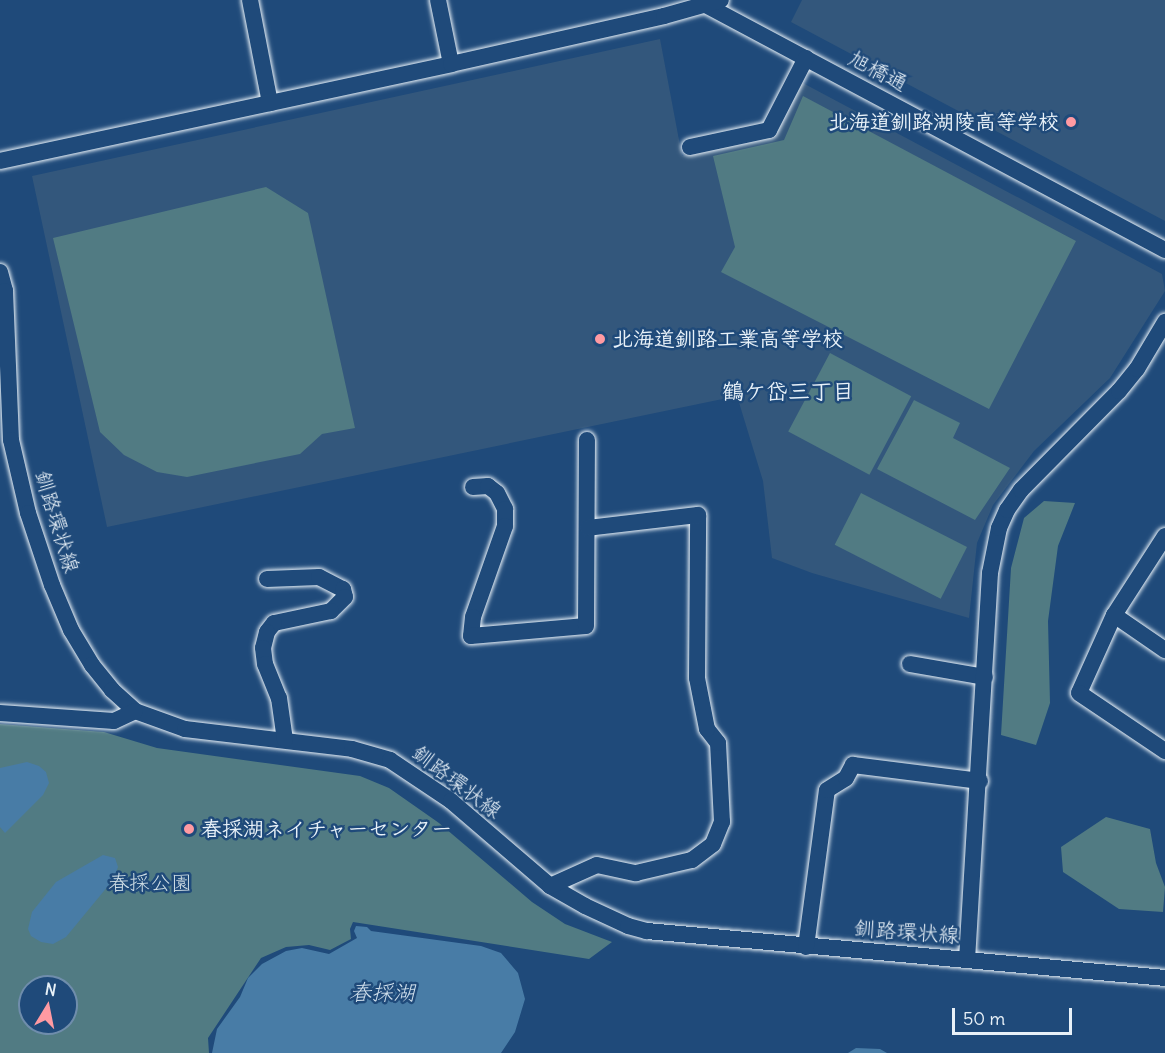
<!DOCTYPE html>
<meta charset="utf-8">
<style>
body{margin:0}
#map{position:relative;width:1165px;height:1053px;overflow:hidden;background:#1f4a7a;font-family:Delius,"Klee One",sans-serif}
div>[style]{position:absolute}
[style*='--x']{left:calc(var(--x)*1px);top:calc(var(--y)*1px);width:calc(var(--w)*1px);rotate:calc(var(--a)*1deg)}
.built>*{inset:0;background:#33577c}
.green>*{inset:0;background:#517b83;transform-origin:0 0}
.water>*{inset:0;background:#487ca6}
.roads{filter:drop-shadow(0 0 2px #e8f1f8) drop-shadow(0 0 2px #e8f1f8)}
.minor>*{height:16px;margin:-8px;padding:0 8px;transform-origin:8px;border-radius:8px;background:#1f4a7a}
.dots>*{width:16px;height:16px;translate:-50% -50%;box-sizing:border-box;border:3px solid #1f4a7a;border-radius:50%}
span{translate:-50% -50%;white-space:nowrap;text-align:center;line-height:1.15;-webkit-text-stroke:5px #1f4a7a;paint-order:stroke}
.street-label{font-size:21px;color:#e8f1f8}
.poi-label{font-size:21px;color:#e8f1f8;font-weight:700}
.right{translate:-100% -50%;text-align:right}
.left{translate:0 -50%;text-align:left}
.park-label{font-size:21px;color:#d1dfe6}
.neighbourhood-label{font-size:22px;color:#e8f1f8;font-weight:700}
.water-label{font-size:22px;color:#d0dfec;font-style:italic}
.north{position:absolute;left:18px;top:975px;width:60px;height:60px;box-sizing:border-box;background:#1f4a7a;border:2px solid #6f8dac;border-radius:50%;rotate:10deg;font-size:16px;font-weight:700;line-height:24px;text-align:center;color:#e8f1f8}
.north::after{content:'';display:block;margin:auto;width:21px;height:27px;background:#ff9aa2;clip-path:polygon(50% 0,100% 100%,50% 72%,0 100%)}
.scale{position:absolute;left:952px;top:1008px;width:120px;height:27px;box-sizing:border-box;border:3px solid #e8f1f8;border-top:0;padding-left:8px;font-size:18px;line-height:21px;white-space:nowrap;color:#e8f1f8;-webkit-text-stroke:4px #1f4a7a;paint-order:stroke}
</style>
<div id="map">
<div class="built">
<div style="clip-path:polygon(802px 0,1165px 0,1165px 221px,791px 22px)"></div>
<div style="clip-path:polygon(660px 39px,682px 156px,775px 134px,799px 81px,1162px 274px,1165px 291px,1110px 378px,1034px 451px,993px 505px,977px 543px,969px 618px,812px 573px,772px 558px,763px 481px,737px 396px,107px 527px,32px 176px)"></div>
</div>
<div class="green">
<div style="clip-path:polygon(803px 96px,1076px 241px,989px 409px,721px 272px,735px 247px,713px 156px,784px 140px)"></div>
<div style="clip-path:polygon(266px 187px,308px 213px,355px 428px,322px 434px,300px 454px,187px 477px,157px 472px,124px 455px,100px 432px,53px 238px)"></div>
<div style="left:830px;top:353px;width:92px;height:89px;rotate:28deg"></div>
<div style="clip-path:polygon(914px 400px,960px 423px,953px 438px,1010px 468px,975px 520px,877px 469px)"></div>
<div style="left:861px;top:493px;width:119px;height:58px;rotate:27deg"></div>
<div style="clip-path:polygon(1044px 501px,1075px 503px,1058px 546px,1048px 621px,1050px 703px,1036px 745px,1001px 735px,1011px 568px,1024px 518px)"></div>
<div style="clip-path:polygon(evenodd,0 724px,104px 732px,157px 748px,360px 776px,389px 788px,439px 823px,532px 902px,565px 924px,612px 942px,589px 959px,353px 922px,350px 929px,351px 939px,330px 950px,309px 945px,286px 947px,261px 958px,208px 1038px,209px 1053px,0 1053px,0 724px,30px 987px,66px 987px,66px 1023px,30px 1023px,30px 987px)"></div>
<div style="clip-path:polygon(1106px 817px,1150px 829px,1156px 863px,1165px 887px,1163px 912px,1119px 909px,1063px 872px,1061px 847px)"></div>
</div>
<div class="water">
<div style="clip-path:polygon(27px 762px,39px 766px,46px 772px,49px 783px,43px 795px,5px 833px,0 827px,0 768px)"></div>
<div style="clip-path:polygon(103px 855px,115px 858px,118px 867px,113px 880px,66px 937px,53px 944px,41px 942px,31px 936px,28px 929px,32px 912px,56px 882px)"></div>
<div style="clip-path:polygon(356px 926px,367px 927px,371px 931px,481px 946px,501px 953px,518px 973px,525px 999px,515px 1032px,501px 1053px,212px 1053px,217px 1029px,240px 997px,248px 978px,262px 964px,286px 951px,302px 948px,329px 954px,357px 938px,354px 931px)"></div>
<div style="clip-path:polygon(856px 1048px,880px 1049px,887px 1053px,848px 1053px)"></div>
</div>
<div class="roads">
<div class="minor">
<div style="--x:250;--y:0;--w:105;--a:79"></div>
<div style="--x:438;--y:0;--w:65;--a:78.5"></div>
<div style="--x:700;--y:2;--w:527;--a:28.07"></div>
<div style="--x:690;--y:147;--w:81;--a:-12.1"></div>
<div style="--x:769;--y:130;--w:81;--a:-62.8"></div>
<div style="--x:0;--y:161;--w:461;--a:-12.1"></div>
<div style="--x:451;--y:64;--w:218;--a:-12.7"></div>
<div style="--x:664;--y:16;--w:59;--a:-15.7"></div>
<div style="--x:0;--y:272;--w:20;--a:75"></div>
<div style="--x:5;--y:291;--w:149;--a:87.7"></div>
<div style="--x:11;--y:440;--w:75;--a:76.9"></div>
<div style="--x:28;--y:513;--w:76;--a:71.6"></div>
<div style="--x:52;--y:585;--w:49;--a:67.1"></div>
<div style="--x:71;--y:630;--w:41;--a:59"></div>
<div style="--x:92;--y:665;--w:32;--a:51"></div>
<div style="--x:112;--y:690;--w:31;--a:42"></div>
<div style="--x:135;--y:711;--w:53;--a:19.8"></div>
<div style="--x:185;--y:729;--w:168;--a:6.8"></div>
<div style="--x:352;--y:749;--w:40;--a:16"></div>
<div style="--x:390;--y:760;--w:73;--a:33.9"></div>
<div style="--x:451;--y:801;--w:130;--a:40.6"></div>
<div style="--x:550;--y:886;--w:40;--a:29.7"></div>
<div style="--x:585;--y:906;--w:47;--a:24.9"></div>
<div style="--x:628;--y:926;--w:20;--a:15"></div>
<div style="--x:647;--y:931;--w:520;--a:5.18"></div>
<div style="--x:473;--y:487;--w:15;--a:-4"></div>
<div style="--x:488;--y:486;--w:11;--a:38"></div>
<div style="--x:497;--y:493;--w:18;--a:63"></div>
<div style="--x:505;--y:509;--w:17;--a:90"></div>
<div style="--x:505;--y:526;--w:96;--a:109.4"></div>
<div style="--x:473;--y:617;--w:19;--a:96"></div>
<div style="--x:471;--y:636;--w:115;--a:-5"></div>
<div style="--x:586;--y:626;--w:186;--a:-89.7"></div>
<div style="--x:1165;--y:536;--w:94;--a:122.8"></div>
<div style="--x:1114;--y:615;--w:85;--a:114.2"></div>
<div style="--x:1079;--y:693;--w:104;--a:34"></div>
<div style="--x:267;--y:579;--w:52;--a:-2.2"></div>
<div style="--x:319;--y:577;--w:27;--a:27"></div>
<div style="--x:343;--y:589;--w:8;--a:76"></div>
<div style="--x:345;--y:597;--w:20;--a:135"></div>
<div style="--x:331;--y:611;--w:58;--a:168.1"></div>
<div style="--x:274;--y:623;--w:11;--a:128"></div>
<div style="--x:267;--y:632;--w:16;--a:104"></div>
<div style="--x:263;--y:648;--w:16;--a:83"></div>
<div style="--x:265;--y:664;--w:37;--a:68"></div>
<div style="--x:279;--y:698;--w:42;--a:81.9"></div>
<div style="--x:1114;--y:615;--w:62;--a:34.5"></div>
<div style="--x:910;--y:664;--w:76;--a:9.8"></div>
<div style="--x:0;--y:713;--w:114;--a:4"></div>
<div style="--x:114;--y:721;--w:23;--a:-25"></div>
<div style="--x:550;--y:886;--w:51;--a:-24.1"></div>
<div style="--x:597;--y:865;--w:40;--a:12"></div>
<div style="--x:636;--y:873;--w:57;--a:-13.1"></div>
<div style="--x:692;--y:860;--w:26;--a:-37"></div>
<div style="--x:713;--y:844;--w:24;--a:-68"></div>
<div style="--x:722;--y:822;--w:79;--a:-92.9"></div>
<div style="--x:718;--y:743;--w:18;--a:-128"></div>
<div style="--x:707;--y:729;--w:52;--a:-101.1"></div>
<div style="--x:697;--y:678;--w:163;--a:-89.6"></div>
<div style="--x:698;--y:515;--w:111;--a:173.3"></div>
<div style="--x:806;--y:947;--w:158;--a:-82.4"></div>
<div style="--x:827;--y:790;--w:22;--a:-32"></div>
<div style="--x:846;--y:778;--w:15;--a:-62"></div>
<div style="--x:853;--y:765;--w:128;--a:7.2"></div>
<div style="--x:967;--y:960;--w:388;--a:-86.6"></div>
<div style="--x:990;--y:573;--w:46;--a:-78.7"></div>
<div style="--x:999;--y:528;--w:20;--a:-66"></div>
<div style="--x:1007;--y:510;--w:24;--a:-55"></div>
<div style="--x:1021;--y:490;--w:139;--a:-45.3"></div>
<div style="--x:1119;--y:391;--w:28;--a:-51"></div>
<div style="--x:1137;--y:369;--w:55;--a:-59.2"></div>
</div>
</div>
<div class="dots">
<div style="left:1071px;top:122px;background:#ff9aa2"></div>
<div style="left:600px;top:339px;background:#ff9aa2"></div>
<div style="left:189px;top:829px;background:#ff9aa2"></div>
</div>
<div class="street-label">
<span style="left:878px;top:71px;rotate:28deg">旭橋通</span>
<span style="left:57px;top:522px;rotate:73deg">釧路環状線</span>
<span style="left:457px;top:782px;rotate:37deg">釧路環状線</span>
<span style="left:907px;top:932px;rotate:4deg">釧路環状線</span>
</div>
<div class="poi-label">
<span class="right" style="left:1059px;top:122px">北海道釧路湖陵高等学校</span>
<span class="left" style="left:612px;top:339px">北海道釧路工業高等学校</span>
<span class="left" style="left:201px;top:829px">春採湖ネイチャーセンター</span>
</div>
<div class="park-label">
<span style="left:150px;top:883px">春採公園</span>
</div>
<div class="neighbourhood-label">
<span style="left:788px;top:392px">鶴ケ岱三丁目</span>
</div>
<div class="water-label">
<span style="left:382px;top:993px">春採湖</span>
</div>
<div class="north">N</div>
<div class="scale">50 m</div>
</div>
